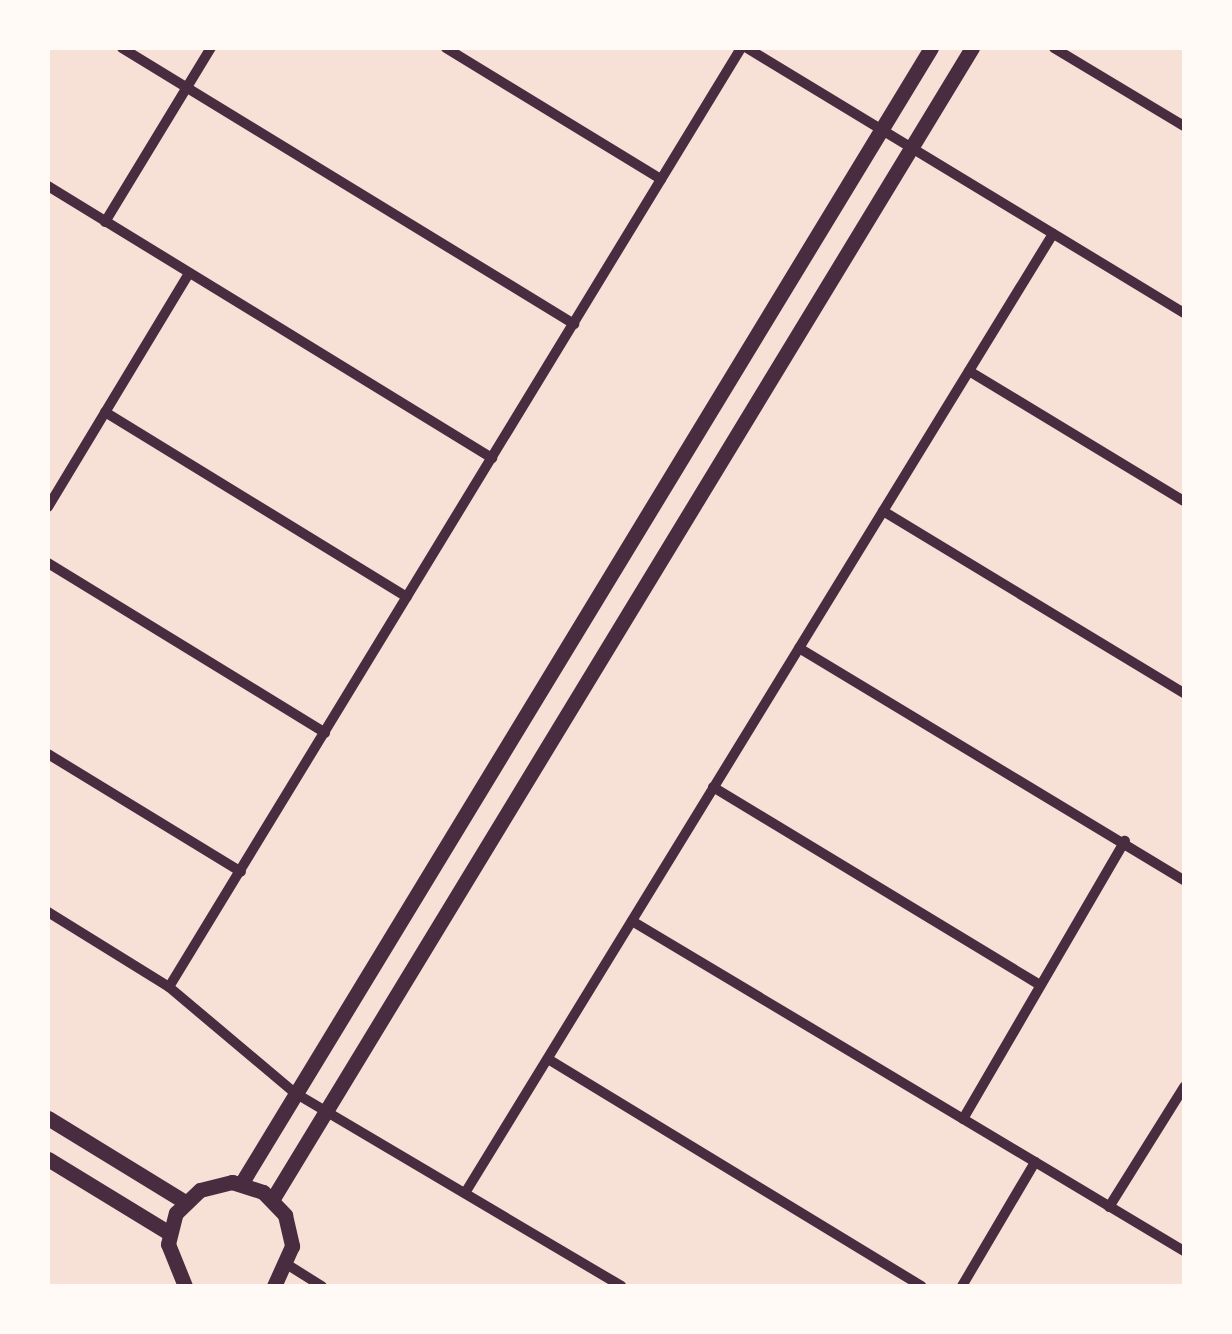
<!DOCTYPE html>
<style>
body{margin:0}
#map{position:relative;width:1232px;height:1334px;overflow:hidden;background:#f7e1d7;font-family:"Roboto Serif",serif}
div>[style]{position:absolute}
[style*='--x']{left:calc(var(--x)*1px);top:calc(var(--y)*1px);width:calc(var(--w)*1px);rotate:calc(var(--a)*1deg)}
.minor>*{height:10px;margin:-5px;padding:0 5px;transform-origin:5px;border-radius:5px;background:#4a2c40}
.tertiary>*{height:15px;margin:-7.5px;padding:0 7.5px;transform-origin:7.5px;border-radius:7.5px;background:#4a2c40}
span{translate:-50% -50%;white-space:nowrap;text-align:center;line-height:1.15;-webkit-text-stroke:10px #fffaf5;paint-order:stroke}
.frame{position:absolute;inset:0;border:50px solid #fffaf5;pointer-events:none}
</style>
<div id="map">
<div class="minor">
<div style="--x:122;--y:48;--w:530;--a:31.41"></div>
<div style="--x:446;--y:48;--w:252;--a:31.4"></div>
<div style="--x:747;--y:48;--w:511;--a:31.23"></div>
<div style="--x:1054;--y:48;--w:152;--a:31"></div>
<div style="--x:48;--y:186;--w:521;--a:31.49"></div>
<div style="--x:105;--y:222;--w:204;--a:-58.7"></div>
<div style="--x:969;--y:371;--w:251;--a:31.2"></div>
<div style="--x:105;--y:412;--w:354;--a:31.5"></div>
<div style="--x:48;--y:507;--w:273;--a:-58.9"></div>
<div style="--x:883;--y:511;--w:352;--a:31.2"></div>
<div style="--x:48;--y:563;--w:325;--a:31.5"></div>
<div style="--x:799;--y:648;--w:449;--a:31.1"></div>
<div style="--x:48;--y:754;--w:226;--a:31.4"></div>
<div style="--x:713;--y:787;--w:382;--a:31.2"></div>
<div style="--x:48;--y:912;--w:142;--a:31.8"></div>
<div style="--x:169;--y:987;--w:165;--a:40.1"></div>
<div style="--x:295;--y:1093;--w:379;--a:30.6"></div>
<div style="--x:632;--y:921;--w:643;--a:30.87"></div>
<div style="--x:169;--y:987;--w:1100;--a:-58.65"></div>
<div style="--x:548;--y:1059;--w:437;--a:31.3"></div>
<div style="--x:963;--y:1119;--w:322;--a:-59.8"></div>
<div style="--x:465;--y:1193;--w:1125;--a:-58.49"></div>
<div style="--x:1109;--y:1207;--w:142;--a:-58"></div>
<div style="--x:288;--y:1265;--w:40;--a:32"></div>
<div style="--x:962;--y:1286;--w:144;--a:-59.5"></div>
</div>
<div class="tertiary">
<div style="--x:48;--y:1118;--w:161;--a:31.5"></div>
<div style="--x:48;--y:1159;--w:142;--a:31.4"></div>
<div style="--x:241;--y:1184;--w:1329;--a:-58.73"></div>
<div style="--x:272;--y:1200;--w:1348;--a:-58.72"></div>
<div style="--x:185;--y:1286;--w:45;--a:-112"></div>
<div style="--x:168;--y:1244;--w:32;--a:-76"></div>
<div style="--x:176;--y:1213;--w:33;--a:-44"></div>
<div style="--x:200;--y:1190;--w:33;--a:-14"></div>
<div style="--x:232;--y:1182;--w:33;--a:18"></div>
<div style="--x:263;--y:1192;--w:32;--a:46"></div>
<div style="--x:285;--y:1215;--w:32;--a:77"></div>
<div style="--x:292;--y:1246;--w:44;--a:114.2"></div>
</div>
<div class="frame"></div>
</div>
